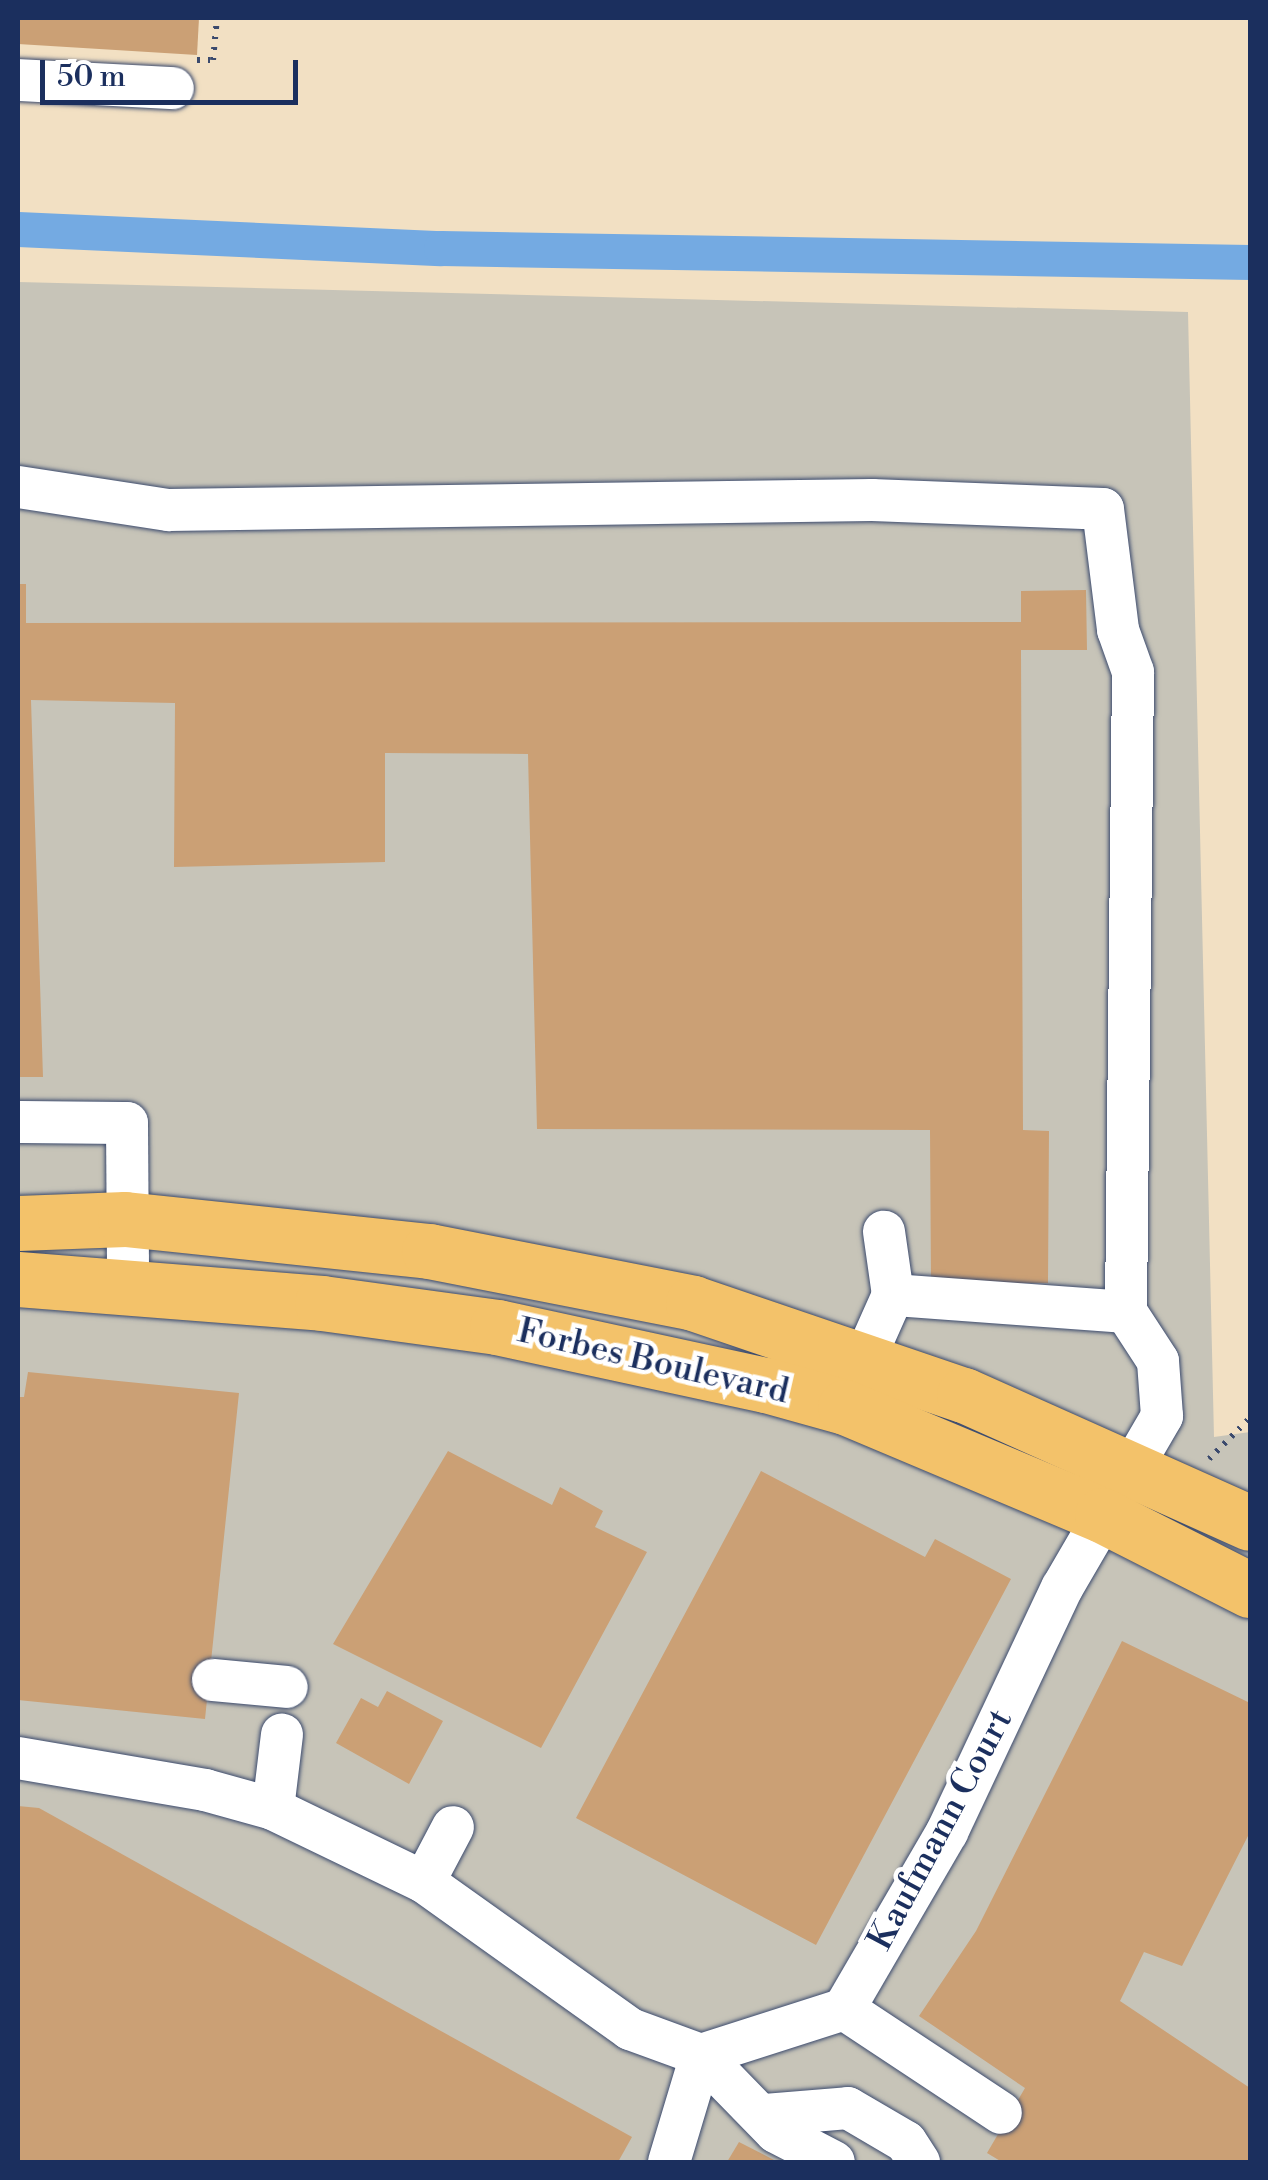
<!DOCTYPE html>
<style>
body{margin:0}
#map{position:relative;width:1268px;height:2180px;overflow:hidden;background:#f2e0c3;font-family:"Libre Bodoni",serif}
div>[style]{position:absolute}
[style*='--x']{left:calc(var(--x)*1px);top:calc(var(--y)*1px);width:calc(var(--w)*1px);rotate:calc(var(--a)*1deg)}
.industrial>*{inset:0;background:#c7c4b8}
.canal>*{height:35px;margin:-17.5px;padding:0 17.5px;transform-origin:17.5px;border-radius:17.5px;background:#74aae2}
.building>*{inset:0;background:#cba075}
.path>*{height:6px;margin-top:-3px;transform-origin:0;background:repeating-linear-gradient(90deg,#3b4a6d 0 2.5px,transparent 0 10.5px)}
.roads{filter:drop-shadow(0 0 2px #3b4a6d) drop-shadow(0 0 2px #3b4a6d)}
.minor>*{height:42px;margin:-21px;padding:0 21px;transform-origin:21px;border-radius:21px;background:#fff}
.major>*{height:55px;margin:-27.5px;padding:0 27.5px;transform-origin:27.5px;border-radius:27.5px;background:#f3c26a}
span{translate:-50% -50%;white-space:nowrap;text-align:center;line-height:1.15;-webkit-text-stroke:9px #fff;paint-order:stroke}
.street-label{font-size:35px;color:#1b2f5e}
.frame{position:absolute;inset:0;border:20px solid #1b2f5e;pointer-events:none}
.scale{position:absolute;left:40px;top:60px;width:258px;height:45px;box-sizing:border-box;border:5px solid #1b2f5e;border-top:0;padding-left:12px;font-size:30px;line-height:35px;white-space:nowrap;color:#1b2f5e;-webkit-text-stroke:8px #fff;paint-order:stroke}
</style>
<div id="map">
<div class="industrial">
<div style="clip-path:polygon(18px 282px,1188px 312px,1214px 1437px,1250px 1432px,1250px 2162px,18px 2162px)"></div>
</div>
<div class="canal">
<div style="--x:18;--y:229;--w:423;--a:2.6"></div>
<div style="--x:441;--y:248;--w:809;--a:0.99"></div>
</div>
<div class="building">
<div style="clip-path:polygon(18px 18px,199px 18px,197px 55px,18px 44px)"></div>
<div style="clip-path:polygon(18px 584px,26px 584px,26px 623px,1021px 622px,1021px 591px,1086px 590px,1087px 650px,1021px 650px,1023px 1130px,1049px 1131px,1048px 1283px,931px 1283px,930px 1130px,537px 1129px,528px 754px,385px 753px,385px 862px,174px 867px,175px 703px,31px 700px,43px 1077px,18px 1077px)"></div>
<div style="clip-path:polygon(28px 1372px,239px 1393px,205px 1719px,18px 1700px,18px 1397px,24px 1397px)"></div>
<div style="clip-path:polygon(448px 1451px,552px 1505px,560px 1487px,603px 1511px,595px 1527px,647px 1552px,541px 1748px,333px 1644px)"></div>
<div style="clip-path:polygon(761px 1471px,925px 1557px,935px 1539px,1011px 1579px,816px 1945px,576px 1818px)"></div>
<div style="clip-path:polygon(1122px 1641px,1250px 1703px,1250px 1832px,1182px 1966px,1144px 1952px,1120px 2001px,1250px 2088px,1250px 2162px,1002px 2162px,987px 2153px,1025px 2088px,919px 2016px,976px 1931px)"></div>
<div style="clip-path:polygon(387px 1691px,443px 1721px,409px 1784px,336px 1743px,361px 1698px,378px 1707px)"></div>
<div style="clip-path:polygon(18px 1806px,39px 1808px,632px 2137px,618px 2162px,18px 2162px)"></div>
<div style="clip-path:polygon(739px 2142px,778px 2162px,727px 2162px)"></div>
</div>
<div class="path">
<div style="--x:197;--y:60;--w:16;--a:0"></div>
<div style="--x:213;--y:60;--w:42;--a:-84.6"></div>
<div style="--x:1209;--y:1459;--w:58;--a:-45"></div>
</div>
<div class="roads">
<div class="minor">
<div style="--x:18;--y:80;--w:155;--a:3"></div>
<div style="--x:18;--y:487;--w:152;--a:8.7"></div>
<div style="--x:168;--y:510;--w:704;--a:-0.81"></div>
<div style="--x:872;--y:500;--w:231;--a:2.2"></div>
<div style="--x:1103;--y:509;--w:122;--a:82.9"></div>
<div style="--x:1118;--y:630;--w:45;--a:70.3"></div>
<div style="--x:1133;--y:672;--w:640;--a:90.63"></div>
<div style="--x:18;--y:1122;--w:109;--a:0.5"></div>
<div style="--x:127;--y:1123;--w:161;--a:89.6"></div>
<div style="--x:852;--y:1387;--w:101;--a:-66"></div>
<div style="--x:893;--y:1295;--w:64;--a:-98.1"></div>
<div style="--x:213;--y:1680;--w:74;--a:5.4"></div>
<div style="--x:18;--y:1758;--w:190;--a:9.7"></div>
<div style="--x:205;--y:1790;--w:71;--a:15.6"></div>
<div style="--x:273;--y:1809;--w:168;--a:25.8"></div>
<div style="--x:424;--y:1882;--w:253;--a:35.5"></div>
<div style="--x:630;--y:2029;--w:76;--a:20.1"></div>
<div style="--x:701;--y:2055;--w:107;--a:45.8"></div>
<div style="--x:776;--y:2132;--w:65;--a:27.3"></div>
<div style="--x:273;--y:1809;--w:75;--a:-83.1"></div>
<div style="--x:424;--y:1882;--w:62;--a:-62.2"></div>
<div style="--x:844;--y:2009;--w:188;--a:33.5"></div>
<div style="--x:701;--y:2055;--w:150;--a:-17.8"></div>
<div style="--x:844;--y:2009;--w:205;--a:-59.8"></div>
<div style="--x:947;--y:1832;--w:270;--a:-64.8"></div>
<div style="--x:1062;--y:1588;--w:199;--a:-59.8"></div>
<div style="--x:1162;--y:1416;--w:55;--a:-94.2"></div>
<div style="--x:1158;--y:1361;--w:59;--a:-123.1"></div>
<div style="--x:1126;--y:1312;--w:234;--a:-175.8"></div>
<div style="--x:765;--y:2115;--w:83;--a:-4.8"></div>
<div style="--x:848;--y:2108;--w:67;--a:30.4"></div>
<div style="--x:906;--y:2142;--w:24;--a:57"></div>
<div style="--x:669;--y:2162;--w:112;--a:-73.3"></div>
</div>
<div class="major">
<div style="--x:18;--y:1223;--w:107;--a:-2.1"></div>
<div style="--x:125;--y:1219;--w:306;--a:6"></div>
<div style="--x:429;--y:1251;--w:269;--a:11.1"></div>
<div style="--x:693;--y:1303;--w:286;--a:18.8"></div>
<div style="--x:964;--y:1395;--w:313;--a:24.1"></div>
<div style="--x:18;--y:1279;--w:305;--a:4.5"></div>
<div style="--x:322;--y:1303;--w:177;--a:7.8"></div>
<div style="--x:497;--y:1327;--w:275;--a:12.2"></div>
<div style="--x:766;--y:1385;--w:82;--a:15.6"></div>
<div style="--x:845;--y:1407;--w:279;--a:22.8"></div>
<div style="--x:1102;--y:1515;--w:166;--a:26.9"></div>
</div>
</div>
<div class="street-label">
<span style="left:653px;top:1362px;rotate:13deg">Forbes Boulevard</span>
<span style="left:941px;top:1830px;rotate:-62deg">Kaufmann Court</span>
</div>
<div class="frame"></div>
<div class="scale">50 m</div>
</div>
